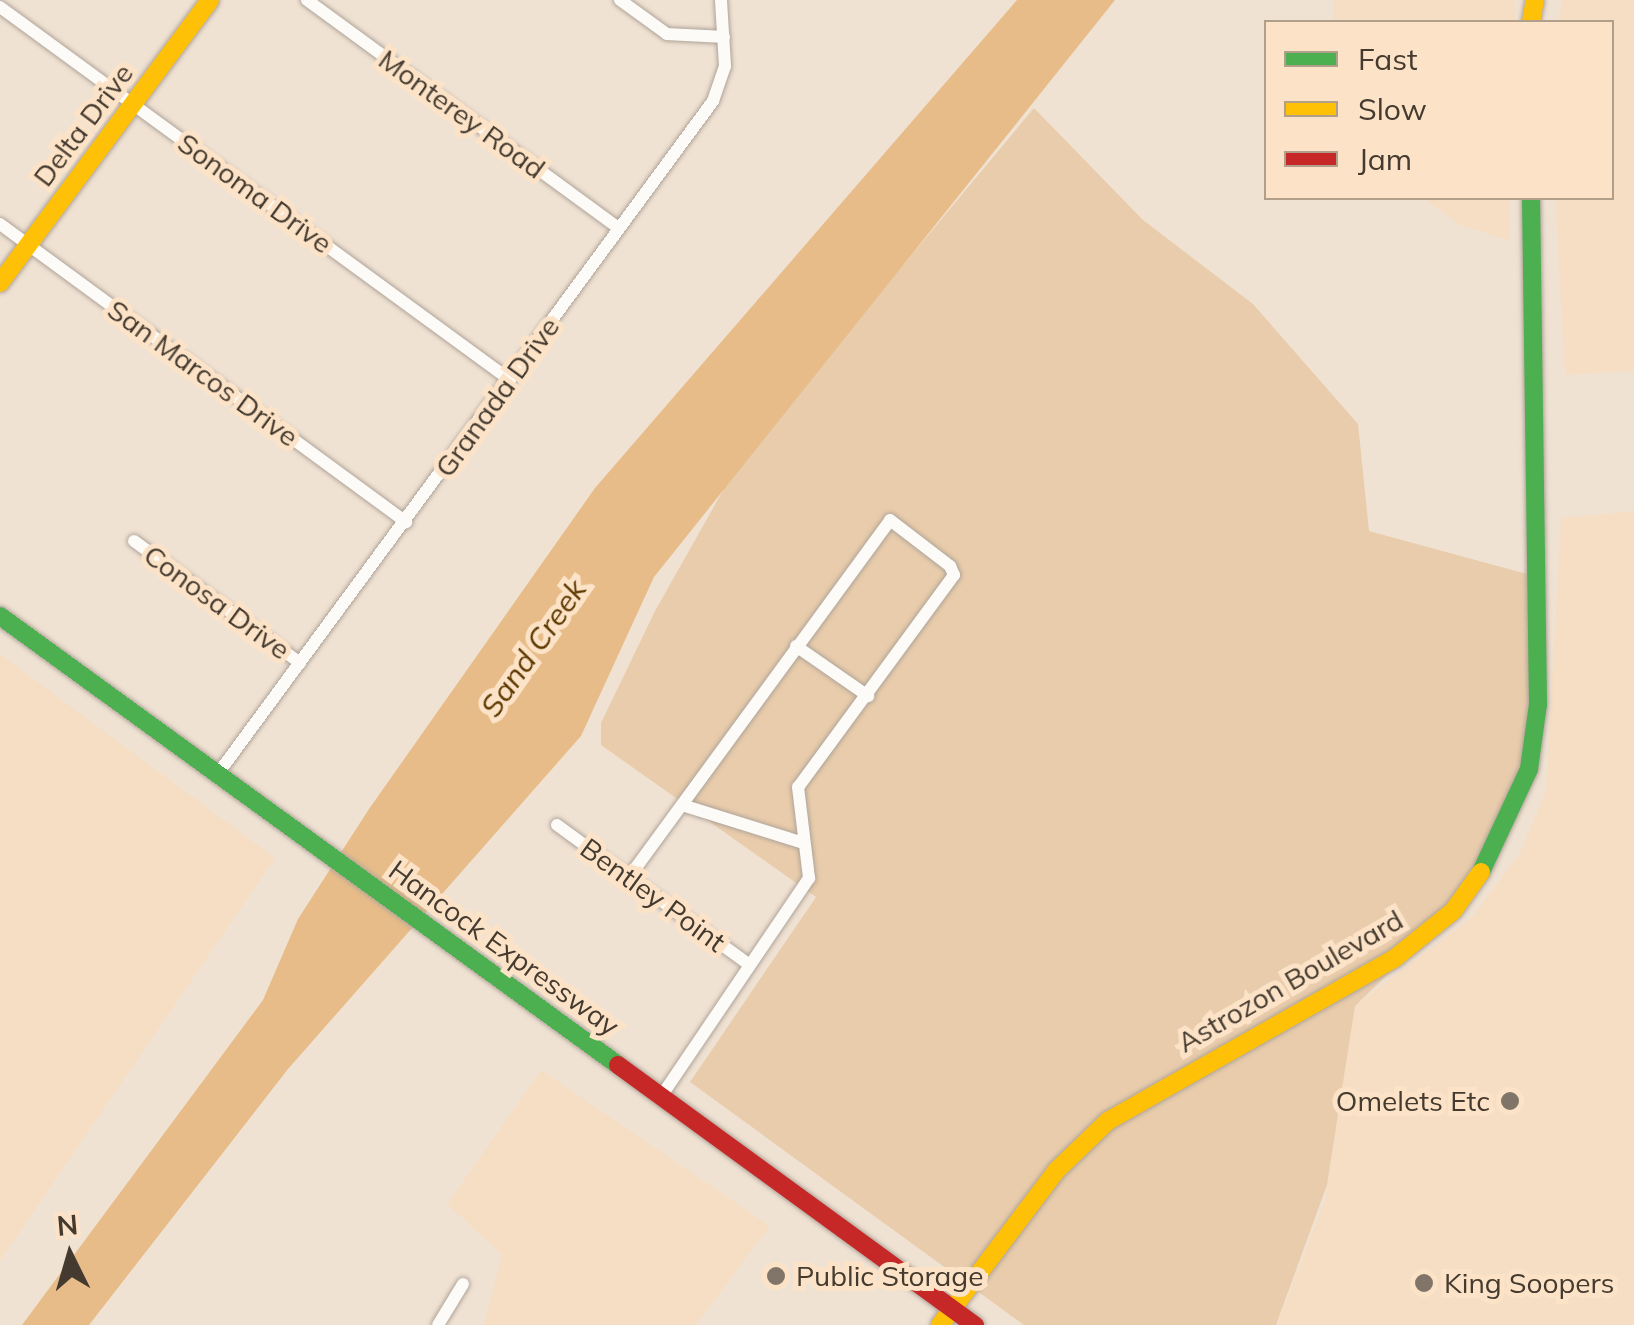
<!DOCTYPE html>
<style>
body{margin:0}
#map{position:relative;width:1634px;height:1325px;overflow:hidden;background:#f0e2d3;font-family:Mulish,sans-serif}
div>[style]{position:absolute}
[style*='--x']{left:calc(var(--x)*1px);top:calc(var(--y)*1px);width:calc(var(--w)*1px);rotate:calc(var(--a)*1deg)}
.built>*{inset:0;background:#f5dec4;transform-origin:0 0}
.green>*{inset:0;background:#e9ccab}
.water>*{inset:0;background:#e7bc88}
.roads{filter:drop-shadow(0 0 2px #afa499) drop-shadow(0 0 2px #afa499)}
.street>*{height:12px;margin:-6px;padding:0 6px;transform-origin:6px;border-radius:6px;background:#fdfbf8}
.fast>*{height:18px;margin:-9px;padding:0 9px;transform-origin:9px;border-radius:9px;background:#4caf50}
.slow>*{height:18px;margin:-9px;padding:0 9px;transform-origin:9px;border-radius:9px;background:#ffc107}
.jam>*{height:18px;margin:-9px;padding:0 9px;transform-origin:9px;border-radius:9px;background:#c62828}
.dots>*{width:28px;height:28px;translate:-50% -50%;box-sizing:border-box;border:5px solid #fce3c7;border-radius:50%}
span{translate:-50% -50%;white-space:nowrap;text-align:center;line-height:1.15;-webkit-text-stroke:10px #fce3c7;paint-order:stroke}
.street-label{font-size:28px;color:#443a2f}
.poi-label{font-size:28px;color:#443a2f}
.right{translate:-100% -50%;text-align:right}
.left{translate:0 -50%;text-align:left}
.water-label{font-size:30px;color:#5d3900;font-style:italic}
.legend{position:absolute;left:1264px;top:20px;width:350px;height:180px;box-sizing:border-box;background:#fce3c7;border:2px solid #b29f8a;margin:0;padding:12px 18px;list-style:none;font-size:30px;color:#443a2f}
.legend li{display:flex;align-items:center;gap:20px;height:50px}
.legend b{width:50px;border:2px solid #b29f8a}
.north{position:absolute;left:20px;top:1205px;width:100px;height:100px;-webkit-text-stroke:8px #fce3c7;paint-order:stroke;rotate:355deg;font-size:28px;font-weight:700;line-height:40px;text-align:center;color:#443a2f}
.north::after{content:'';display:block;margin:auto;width:35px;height:45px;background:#443a2f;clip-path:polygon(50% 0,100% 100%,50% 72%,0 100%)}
</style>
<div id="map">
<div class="built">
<div style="left:1333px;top:0;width:182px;height:28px"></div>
<div style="clip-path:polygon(1562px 0,1634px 0,1634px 371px,1565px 375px,1555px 198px,1612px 198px,1612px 22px,1558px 22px)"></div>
<div style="clip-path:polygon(1423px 198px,1509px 198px,1510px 241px,1460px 225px)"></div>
<div style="clip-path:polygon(1634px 511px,1634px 1325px,1277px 1325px,1325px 1200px,1355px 1006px,1471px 918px,1520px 853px,1546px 790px,1561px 518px)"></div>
<div style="clip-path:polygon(0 654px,275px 858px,0 1261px)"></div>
<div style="clip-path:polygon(541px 1070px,770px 1226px,696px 1325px,484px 1325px,502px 1255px,447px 1204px)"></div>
</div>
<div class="green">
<div style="clip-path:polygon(1034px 108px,1143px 220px,1253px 304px,1358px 424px,1369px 531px,1538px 577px,1529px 769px,1498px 848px,1453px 911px,1355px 1006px,1327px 1185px,1276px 1325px,1024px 1325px,690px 1082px,816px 897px,601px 745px,601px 723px,655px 611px,739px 462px)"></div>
</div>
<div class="water">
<div style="clip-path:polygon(1017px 0,1115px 0,654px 577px,581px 736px,288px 1069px,89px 1325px,22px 1325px,263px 1000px,298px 919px,369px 809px,595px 488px)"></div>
</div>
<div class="roads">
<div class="street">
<div style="--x:307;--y:0;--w:386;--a:36.2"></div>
<div style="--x:620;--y:0;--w:58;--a:35.9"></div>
<div style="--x:667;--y:34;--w:57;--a:3"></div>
<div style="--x:0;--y:7;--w:632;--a:36.18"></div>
<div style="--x:0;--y:224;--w:504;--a:36.28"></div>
<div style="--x:134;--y:541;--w:206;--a:36.3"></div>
<div style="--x:796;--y:646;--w:88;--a:34.8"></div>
<div style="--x:217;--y:775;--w:837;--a:-53.65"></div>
<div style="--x:713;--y:101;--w:37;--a:-71"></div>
<div style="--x:725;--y:66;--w:66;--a:-93.5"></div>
<div style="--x:682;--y:805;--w:124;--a:17.4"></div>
<div style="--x:557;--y:825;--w:238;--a:36"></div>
<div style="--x:629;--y:877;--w:442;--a:-53.8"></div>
<div style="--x:890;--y:520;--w:76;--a:37.5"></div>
<div style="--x:950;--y:566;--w:10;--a:66"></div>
<div style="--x:954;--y:575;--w:263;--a:126.3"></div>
<div style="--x:798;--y:787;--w:92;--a:83.1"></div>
<div style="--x:809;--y:878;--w:264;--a:124.1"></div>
<div style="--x:438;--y:1325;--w:48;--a:-58.6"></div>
</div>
<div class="fast">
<div style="--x:0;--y:616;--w:764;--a:36"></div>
<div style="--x:1481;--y:872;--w:114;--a:-65"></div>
<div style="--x:1529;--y:769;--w:66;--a:-82.1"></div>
<div style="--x:1538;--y:704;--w:506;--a:-90.79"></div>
</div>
<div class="slow">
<div style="--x:1531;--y:22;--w:22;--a:-80"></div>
<div style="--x:0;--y:283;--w:352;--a:-53.4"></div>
<div style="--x:940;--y:1325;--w:194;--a:-53"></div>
<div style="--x:1057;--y:1170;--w:71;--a:-43.9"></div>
<div style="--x:1108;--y:1121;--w:330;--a:-29.6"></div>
<div style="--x:1395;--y:958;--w:75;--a:-39"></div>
<div style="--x:1453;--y:911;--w:48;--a:-54.3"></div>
</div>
<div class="jam">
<div style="--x:618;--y:1065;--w:442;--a:36.1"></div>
</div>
</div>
<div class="dots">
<div style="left:1510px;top:1101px;background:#807568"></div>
<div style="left:776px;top:1276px;background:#807568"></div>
<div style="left:1424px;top:1283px;background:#807568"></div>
</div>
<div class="street-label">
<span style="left:462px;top:114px;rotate:36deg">Monterey Road</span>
<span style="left:83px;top:125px;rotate:-53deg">Delta Drive</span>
<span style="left:255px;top:193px;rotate:36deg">Sonoma Drive</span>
<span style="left:203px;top:373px;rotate:36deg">San Marcos Drive</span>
<span style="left:497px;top:397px;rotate:-54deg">Granada Drive</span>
<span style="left:217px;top:602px;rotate:36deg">Conosa Drive</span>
<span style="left:653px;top:895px;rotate:36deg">Bentley Point</span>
<span style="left:504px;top:948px;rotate:36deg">Hancock Expressway</span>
<span style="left:1290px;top:981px;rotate:-30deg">Astrozon Boulevard</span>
</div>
<div class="poi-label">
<span class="right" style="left:1490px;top:1101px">Omelets Etc</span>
<span class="left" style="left:796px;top:1276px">Public Storage</span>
<span class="left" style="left:1444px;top:1283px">King Soopers</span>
</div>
<div class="water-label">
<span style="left:533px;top:648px;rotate:-55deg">Sand Creek</span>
</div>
<ul class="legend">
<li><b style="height:12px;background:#4caf50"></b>Fast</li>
<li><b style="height:12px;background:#ffc107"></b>Slow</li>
<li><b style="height:12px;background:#c62828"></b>Jam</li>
</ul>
<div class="north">N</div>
</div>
